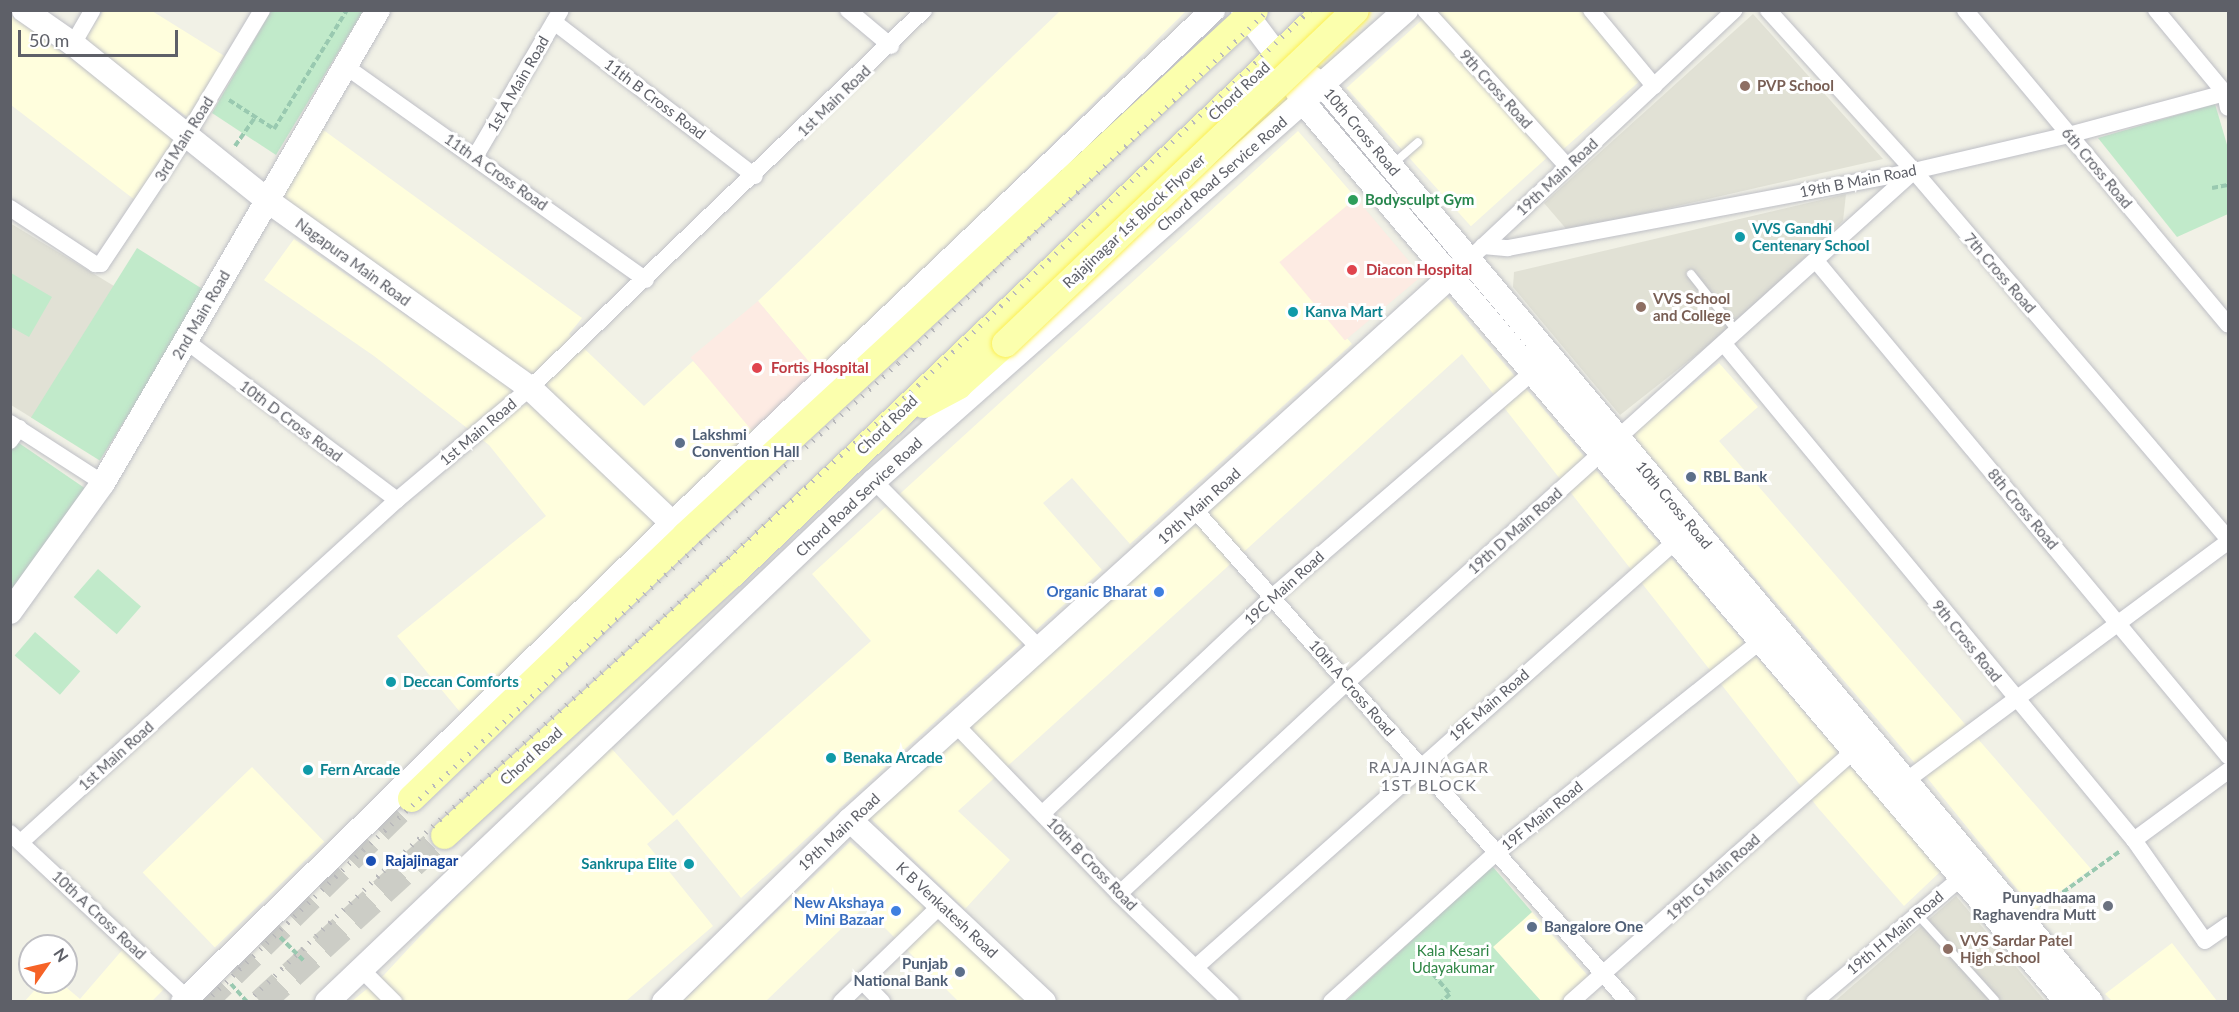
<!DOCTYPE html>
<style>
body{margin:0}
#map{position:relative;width:2239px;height:1012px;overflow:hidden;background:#f1f1e6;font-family:Lato,sans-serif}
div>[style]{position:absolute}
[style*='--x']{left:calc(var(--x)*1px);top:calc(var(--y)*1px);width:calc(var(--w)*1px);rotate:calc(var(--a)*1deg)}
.commercial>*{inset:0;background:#fffedd;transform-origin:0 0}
.education>*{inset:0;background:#e1e1d5}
.medical>*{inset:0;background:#fdebe3;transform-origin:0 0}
.green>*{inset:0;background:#c1eaca;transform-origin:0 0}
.primary-tunnel>*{height:27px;margin-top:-13.5px;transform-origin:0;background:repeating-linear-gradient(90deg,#cccdc6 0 27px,transparent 0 41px)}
.path>*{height:4px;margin-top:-2px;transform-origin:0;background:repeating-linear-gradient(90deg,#99c9b0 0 6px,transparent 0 9px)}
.roads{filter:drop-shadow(0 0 2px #bebfc6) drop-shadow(0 0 2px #bebfc6)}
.lane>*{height:8px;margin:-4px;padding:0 4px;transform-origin:4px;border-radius:4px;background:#fff}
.street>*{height:16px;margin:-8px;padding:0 8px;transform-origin:8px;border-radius:8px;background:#fff}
.secondary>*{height:24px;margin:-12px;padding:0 12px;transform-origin:12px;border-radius:12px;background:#fff}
.primary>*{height:27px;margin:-13.5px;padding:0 13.5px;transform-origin:13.5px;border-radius:13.5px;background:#fbffad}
.rail>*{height:4.5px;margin-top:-2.25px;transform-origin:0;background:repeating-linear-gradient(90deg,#b9b9bb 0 1.5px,transparent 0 9.5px)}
.bridges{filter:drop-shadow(0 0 2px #fcf055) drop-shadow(0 0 2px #fcf055)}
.primary-bridge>*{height:27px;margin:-13.5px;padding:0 13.5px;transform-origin:13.5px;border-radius:13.5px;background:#fbffad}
.dots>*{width:16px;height:16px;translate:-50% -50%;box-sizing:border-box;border:3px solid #fff;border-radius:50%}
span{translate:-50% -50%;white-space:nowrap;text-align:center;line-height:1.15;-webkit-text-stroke:6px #fff;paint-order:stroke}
.street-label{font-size:15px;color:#5e6068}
.education-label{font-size:15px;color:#785e54;font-weight:700}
.left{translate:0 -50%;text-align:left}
.leisure-label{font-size:15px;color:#27864d;font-weight:700}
.culture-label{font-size:15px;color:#0d838f;font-weight:700}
.right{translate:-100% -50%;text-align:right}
.health-label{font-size:15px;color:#be3a42;font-weight:700}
.service-label{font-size:15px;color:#4e5e75;font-weight:700}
.shop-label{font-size:15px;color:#366cbe;font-weight:700}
.transit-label{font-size:15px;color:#164399;font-weight:700}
.worship-label{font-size:15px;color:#5b616d;font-weight:700}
.park-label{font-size:15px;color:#2f8645}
.neighbourhood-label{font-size:16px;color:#6f727a;letter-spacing:1.5px}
.frame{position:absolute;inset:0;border:12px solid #5e6068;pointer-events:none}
.north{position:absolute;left:18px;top:934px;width:60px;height:60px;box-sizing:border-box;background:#fff;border:2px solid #bfbfc3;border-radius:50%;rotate:56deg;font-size:16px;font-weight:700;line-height:24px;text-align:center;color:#5e6068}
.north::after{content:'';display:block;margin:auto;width:21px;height:27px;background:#f66327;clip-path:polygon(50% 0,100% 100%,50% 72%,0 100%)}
.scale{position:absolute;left:18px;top:30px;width:160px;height:27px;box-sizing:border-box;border:3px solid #5e6068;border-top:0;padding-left:8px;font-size:18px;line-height:21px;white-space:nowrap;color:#5e6068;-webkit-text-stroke:4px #fff;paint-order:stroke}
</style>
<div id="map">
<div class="commercial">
<div style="clip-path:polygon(103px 11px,152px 11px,226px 57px,190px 119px,83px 42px)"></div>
<div style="clip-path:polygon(1060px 11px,1186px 11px,819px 374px,758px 301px)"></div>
<div style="clip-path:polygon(1430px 11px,1584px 11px,1643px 78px,1558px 154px)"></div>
<div style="clip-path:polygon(10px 15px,178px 135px,135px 200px,11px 105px)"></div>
<div style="left:1423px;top:19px;width:186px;height:103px;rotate:48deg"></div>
<div style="clip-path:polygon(322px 129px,582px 318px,569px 334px,644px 406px,693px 361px,759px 433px,672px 516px,278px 198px)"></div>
<div style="clip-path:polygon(1298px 131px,1356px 198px,1283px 265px,1352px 344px,1130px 544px,1072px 478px,1043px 503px,1102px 570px,741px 898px,677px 819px,647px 844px,713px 926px,626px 1001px,351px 1002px,384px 975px,491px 860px,611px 748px,673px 816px,871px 641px,812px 574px)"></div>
<div style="clip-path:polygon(294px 239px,511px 387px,663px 525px,460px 712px,397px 636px,546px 516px,489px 445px,374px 356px,264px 280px)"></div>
<div style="clip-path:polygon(1446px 296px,1941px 871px,1904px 906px,1819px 809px,1462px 354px,958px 811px,1010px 860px,965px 909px,868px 816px)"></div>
<div style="clip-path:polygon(1719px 363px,1758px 407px,1719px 441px,2091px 869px,2034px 910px,1920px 769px,1632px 435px)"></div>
<div style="left:252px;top:767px;width:104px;height:152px;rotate:46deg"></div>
<div style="clip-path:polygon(850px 842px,1031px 1001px,958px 1001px,864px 907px,766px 1001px,682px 1002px)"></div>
<div style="clip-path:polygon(1532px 912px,1589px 977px,1561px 1001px,1541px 1001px,1492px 946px)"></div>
<div style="clip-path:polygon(2172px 943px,2217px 1001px,2112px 1001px,2105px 994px)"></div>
<div style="clip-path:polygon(124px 948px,166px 987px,152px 1001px,24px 1002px,42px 982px,60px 982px,80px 999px)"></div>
</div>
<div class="education">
<div style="clip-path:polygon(1753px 14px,1883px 159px,1568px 231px,1544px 203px)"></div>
<div style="clip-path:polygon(1846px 194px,1843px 221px,1733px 326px,1620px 415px,1513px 287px,1514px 272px)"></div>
<div style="clip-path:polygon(10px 223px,114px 286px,32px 418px,11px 405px)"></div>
<div style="clip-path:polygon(1956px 896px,2045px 1001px,1834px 1002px)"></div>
</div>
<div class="medical">
<div style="left:1356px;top:198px;width:102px;height:100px;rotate:50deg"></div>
<div style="left:758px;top:301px;width:95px;height:88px;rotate:50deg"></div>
</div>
<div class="green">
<div style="clip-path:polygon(271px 11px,363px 11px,276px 155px,212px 113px)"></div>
<div style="clip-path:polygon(2215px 104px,2228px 148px,2228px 214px,2177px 237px,2098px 138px)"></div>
<div style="left:137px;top:248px;width:81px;height:200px;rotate:32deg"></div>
<div style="clip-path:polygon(11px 273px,52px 297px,29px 337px,11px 327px)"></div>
<div style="clip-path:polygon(16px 441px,89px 491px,11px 602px,10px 449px)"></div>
<div style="left:98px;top:569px;width:57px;height:37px;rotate:41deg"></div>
<div style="left:35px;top:632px;width:60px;height:31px;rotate:41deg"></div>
<div style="clip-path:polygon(1492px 866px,1532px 912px,1493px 947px,1541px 1001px,1345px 1002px)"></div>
</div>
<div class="primary-tunnel">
<div style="--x:203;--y:1002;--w:291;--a:-44.4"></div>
<div style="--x:261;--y:1002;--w:248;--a:-42.4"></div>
</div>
<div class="path">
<div style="--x:229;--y:100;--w:54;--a:32.8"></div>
<div style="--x:274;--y:129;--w:140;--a:-58.5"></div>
<div style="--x:235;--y:146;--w:35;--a:-55"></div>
<div style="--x:2212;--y:188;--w:16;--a:-11"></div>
<div style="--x:2041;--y:908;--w:97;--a:-35.8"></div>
<div style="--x:280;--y:937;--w:35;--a:45"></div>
<div style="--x:1416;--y:954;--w:52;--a:49.6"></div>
<div style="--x:1450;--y:994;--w:12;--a:138"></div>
<div style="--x:231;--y:984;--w:24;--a:48"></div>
</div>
<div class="roads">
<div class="lane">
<div style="--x:1393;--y:164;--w:33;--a:-41"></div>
<div style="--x:1691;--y:274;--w:74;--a:51.6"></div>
<div style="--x:1917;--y:914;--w:116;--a:47.8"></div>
</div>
<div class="street">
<div style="--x:848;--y:10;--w:56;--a:39.9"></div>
<div style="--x:1425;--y:10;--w:212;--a:47.7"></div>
<div style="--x:1591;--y:10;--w:99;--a:50.3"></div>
<div style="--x:1768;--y:10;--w:217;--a:47.8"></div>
<div style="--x:1914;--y:171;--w:484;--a:49.5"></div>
<div style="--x:1965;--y:10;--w:410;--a:50.1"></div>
<div style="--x:2156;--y:10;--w:108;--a:50.3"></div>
<div style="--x:2225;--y:93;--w:15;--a:79"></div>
<div style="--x:554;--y:22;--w:253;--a:37.5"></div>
<div style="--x:73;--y:44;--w:39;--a:-60"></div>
<div style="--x:345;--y:66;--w:369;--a:35.4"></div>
<div style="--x:475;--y:157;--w:170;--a:-59.7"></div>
<div style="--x:10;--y:208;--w:102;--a:33.4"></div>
<div style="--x:95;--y:264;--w:6;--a:0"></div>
<div style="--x:101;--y:264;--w:155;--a:-56.3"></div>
<div style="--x:187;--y:135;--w:146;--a:-59"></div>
<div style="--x:1483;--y:246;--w:25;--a:5"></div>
<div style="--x:1508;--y:248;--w:413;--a:-10.7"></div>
<div style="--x:1914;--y:171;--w:159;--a:-13.1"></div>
<div style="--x:2069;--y:135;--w:165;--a:-15.1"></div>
<div style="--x:1478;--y:251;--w:352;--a:-43.2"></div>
<div style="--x:1817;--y:262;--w:643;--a:50.24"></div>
<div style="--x:186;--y:341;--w:264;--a:37"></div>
<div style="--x:1724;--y:344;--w:644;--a:50.42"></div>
<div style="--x:2134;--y:840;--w:123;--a:54.9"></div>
<div style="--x:2205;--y:941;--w:28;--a:-35"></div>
<div style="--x:10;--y:423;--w:111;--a:32.8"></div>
<div style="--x:10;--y:441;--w:16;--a:-55"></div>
<div style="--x:874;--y:481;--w:236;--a:45.3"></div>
<div style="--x:1195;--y:510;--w:655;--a:48.65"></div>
<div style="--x:956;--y:725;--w:235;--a:46"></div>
<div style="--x:1119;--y:894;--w:156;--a:44"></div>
<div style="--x:1899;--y:786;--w:410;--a:-36.6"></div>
<div style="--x:1043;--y:813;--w:315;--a:-43.3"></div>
<div style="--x:1272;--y:597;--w:345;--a:-40.8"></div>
<div style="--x:10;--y:833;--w:242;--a:43"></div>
<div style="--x:2134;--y:840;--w:117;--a:-36.3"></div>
<div style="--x:21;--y:842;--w:508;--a:-42.29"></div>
<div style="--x:397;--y:500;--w:174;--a:-40.1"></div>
<div style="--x:530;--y:388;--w:546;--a:-43.81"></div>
<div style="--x:1119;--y:894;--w:310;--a:-42.9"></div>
<div style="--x:1346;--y:683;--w:765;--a:-42.03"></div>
<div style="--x:1196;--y:967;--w:642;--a:-41.59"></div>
<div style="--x:361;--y:969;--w:47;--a:45"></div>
<div style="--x:862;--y:981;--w:29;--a:46"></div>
<div style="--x:841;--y:1002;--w:139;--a:-44.1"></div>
<div style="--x:1331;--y:1002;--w:222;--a:-42.1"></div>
<div style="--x:1496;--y:853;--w:339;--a:-38.7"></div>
<div style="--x:1571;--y:1002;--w:378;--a:-41.6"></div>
<div style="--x:1814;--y:1002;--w:203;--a:-40.2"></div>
</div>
<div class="secondary">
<div style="--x:24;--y:10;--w:60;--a:34.8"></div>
<div style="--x:73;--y:44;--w:250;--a:38.8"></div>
<div style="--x:268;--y:201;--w:322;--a:35.5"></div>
<div style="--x:530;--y:388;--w:212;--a:43.5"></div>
<div style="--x:1243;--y:10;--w:56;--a:52.9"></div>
<div style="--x:1277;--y:55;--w:54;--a:61"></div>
<div style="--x:1303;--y:102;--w:1181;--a:49.67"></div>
<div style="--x:1309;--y:76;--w:17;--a:33"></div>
<div style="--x:1323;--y:85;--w:1196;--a:50.05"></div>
<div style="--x:10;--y:612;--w:159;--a:-54.2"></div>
<div style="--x:103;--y:483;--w:547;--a:-59.83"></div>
<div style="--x:850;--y:820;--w:266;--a:43.2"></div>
<div style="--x:183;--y:1002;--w:685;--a:-44.35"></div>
<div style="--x:673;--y:523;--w:745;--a:-43.53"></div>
<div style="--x:327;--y:1002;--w:755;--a:-43.61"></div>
<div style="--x:874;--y:481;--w:711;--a:-41.52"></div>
<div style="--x:664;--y:1002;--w:260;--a:-44.4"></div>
<div style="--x:850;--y:820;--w:827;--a:-42.16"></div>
</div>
<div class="primary">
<div style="--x:923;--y:404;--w:40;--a:-28"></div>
<div style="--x:958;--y:385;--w:63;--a:-41.8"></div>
<div style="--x:411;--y:798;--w:380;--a:-43.8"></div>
<div style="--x:685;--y:535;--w:774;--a:-42.7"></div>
<div style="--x:444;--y:835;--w:388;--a:-42.3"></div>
<div style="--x:731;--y:574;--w:819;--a:-43.52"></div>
</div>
</div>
<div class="rail">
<div style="--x:205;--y:1002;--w:219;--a:-43.9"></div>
<div style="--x:363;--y:850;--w:723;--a:-42.31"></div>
<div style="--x:898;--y:363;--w:511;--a:-43.65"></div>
<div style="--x:247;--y:1002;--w:189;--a:-43.9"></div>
<div style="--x:383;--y:871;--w:723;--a:-42.25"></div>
<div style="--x:918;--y:385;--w:542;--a:-43.73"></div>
</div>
<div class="bridges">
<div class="primary-bridge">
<div style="--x:1005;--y:343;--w:483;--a:-43.6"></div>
</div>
</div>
<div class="dots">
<div style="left:1745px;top:86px;background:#8d6e63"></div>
<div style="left:1353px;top:200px;background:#2e9e5b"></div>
<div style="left:1740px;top:237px;background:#0f9aa8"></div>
<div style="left:1352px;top:270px;background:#e0444e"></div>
<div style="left:1641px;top:307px;background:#8d6e63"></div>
<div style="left:1293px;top:312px;background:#0f9aa8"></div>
<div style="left:757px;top:368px;background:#e0444e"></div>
<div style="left:680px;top:443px;background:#5c6f8a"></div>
<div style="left:1691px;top:477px;background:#5c6f8a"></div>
<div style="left:1159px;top:592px;background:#3f7fe0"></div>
<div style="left:391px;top:682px;background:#0f9aa8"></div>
<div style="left:831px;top:758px;background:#0f9aa8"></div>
<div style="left:308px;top:770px;background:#0f9aa8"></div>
<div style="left:371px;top:861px;background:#1a4fb4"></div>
<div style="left:689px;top:864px;background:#0f9aa8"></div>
<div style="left:2108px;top:906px;background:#6b7280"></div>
<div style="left:896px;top:911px;background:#3f7fe0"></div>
<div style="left:1532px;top:927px;background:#5c6f8a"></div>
<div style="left:1948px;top:949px;background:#8d6e63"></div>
<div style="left:960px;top:972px;background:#5c6f8a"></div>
</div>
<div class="street-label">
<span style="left:518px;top:84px;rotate:-60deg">1st A Main Road</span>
<span style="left:1496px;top:89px;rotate:48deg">9th Cross Road</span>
<span style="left:1239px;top:91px;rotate:-43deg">Chord Road</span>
<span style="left:655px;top:99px;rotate:37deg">11th B Cross Road</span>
<span style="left:834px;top:101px;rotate:-44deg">1st Main Road</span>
<span style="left:1362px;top:132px;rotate:50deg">10th Cross Road</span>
<span style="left:184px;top:139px;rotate:-58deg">3rd Main Road</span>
<span style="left:2097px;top:168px;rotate:50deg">6th Cross Road</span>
<span style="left:496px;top:172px;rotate:35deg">11th A Cross Road</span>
<span style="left:1222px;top:174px;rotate:-41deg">Chord Road Service Road</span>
<span style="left:1557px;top:177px;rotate:-43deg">19th Main Road</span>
<span style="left:1858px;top:181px;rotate:-11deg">19th B Main Road</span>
<span style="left:1134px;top:221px;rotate:-43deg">Rajajinagar 1st Block Flyover</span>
<span style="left:353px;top:262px;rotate:36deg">Nagapura Main Road</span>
<span style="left:2000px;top:273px;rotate:49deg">7th Cross Road</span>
<span style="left:201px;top:315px;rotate:-60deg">2nd Main Road</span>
<span style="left:291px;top:421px;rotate:37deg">10th D Cross Road</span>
<span style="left:887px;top:425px;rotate:-44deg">Chord Road</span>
<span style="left:478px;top:432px;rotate:-40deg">1st Main Road</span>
<span style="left:859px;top:497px;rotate:-43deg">Chord Road Service Road</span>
<span style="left:1674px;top:505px;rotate:50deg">10th Cross Road</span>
<span style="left:1199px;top:506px;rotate:-42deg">19th Main Road</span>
<span style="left:2023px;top:509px;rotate:50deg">8th Cross Road</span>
<span style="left:1515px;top:531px;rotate:-42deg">19th D Main Road</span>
<span style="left:1284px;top:588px;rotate:-42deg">19C Main Road</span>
<span style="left:1967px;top:641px;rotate:51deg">9th Cross Road</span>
<span style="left:1352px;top:688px;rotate:49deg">10th A Cross Road</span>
<span style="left:1489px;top:705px;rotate:-41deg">19E Main Road</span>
<span style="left:116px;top:756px;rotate:-42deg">1st Main Road</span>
<span style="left:531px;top:756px;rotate:-42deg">Chord Road</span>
<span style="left:1542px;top:816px;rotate:-39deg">19F Main Road</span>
<span style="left:839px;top:832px;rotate:-43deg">19th Main Road</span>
<span style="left:1092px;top:864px;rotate:46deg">10th B Cross Road</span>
<span style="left:1713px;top:877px;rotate:-42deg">19th G Main Road</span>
<span style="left:947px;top:910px;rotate:43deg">K B Venkatesh Road</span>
<span style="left:99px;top:915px;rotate:43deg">10th A Cross Road</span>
<span style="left:1895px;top:933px;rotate:-40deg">19th H Main Road</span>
</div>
<div class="education-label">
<span class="left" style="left:1757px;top:86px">PVP School</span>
<span class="left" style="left:1653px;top:307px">VVS School<br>and College</span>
<span class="left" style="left:1960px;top:949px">VVS Sardar Patel<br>High School</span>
</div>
<div class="leisure-label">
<span class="left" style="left:1365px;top:200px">Bodysculpt Gym</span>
</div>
<div class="culture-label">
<span class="left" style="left:1752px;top:237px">VVS Gandhi<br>Centenary School</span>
<span class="left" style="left:1305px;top:312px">Kanva Mart</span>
<span class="left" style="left:403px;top:682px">Deccan Comforts</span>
<span class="left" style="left:843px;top:758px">Benaka Arcade</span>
<span class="left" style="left:320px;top:770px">Fern Arcade</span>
<span class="right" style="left:677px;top:864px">Sankrupa Elite</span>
</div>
<div class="health-label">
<span class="left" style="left:1366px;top:270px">Diacon Hospital</span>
<span class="left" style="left:771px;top:368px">Fortis Hospital</span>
</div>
<div class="service-label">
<span class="left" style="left:692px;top:443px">Lakshmi<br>Convention Hall</span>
<span class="left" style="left:1703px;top:477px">RBL Bank</span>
<span class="left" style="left:1544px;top:927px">Bangalore One</span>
<span class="right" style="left:948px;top:972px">Punjab<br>National Bank</span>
</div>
<div class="shop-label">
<span class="right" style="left:1147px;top:592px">Organic Bharat</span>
<span class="right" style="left:884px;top:911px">New Akshaya<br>Mini Bazaar</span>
</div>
<div class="transit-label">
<span class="left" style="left:385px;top:861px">Rajajinagar</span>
</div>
<div class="worship-label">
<span class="right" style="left:2096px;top:906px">Punyadhaama<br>Raghavendra Mutt</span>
</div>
<div class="park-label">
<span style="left:1453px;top:959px">Kala Kesari<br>Udayakumar</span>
</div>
<div class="neighbourhood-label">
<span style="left:1429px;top:776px">RAJAJINAGAR<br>1ST BLOCK</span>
</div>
<div class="frame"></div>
<div class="north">N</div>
<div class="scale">50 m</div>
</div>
